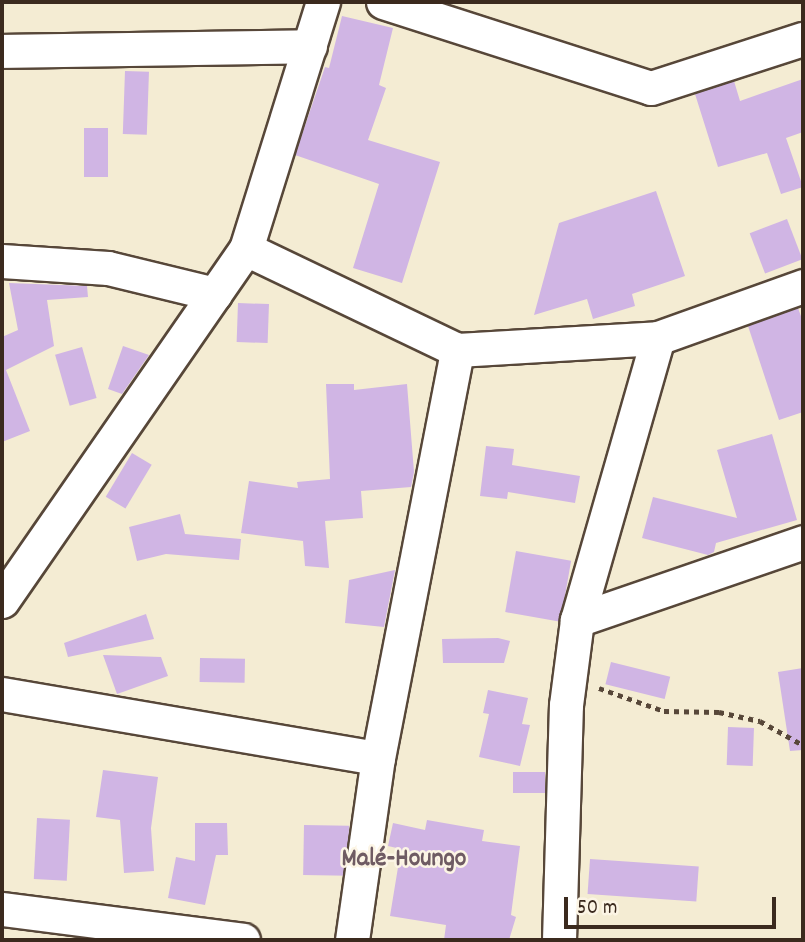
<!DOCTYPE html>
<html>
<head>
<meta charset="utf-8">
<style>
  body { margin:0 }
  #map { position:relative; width:805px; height:942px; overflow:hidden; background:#f4ecd3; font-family:Dekko,sans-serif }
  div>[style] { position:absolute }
  .building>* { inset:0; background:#d0b5e4; transform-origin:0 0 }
  .path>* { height:4.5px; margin-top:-2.25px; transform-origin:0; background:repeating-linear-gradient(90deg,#574739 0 5px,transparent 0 10px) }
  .roads { filter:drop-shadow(2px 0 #574739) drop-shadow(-2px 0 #574739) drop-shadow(0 2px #574739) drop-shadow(0 -2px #574739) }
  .minor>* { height:33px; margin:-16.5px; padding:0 16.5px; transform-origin:16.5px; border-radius:16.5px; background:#fff }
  span { translate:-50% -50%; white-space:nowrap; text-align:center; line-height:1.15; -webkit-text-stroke:5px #fcf5e5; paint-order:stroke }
  .quarter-label { font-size:26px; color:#6f5b63; font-weight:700 }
  .frame { position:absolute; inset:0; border:4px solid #3b2a1e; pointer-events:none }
  .scale { position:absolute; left:564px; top:897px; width:212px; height:32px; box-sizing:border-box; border:4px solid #3b2a1e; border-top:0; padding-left:9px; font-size:21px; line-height:24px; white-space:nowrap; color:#3b2a1e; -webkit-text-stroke:5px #fcf5e5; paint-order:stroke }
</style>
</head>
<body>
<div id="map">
  <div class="building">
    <div style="clip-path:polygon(342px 16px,393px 28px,379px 85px,386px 88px,368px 140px,440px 162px,402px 283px,353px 268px,379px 184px,295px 155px,325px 67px,329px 68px)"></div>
    <div style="left:125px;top:71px;width:24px;height:63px;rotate:2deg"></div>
    <div style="clip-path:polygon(803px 79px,803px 132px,786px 138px,803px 187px,781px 194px,767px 153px,718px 167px,695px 94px,734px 81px,740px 101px)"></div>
    <div style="left:84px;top:128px;width:24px;height:49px"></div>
    <div style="clip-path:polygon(656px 191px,685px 276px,632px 294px,635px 306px,593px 319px,587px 299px,534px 315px,559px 223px)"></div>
    <div style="left:787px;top:219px;width:43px;height:40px;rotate:69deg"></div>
    <div style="clip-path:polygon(9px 283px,87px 286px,88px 297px,47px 300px,54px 346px,6px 370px,30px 431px,2px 442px,2px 337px,18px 330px)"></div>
    <div style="left:238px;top:303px;width:31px;height:39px;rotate:2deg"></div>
    <div style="clip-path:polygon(798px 308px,803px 322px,803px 412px,779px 420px,748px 326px)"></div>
    <div style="clip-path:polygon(123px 346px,149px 355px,122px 394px,108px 389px)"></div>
    <div style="left:82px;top:347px;width:53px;height:28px;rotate:74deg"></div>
    <div style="clip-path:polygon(326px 384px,354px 384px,354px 390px,407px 384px,414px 472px,411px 487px,361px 491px,363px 518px,325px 521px,329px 568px,305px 566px,303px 541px,241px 533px,249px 481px,298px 488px,297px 482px,330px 479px)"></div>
    <div style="clip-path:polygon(772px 434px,797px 520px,716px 543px,714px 552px,708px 555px,642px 538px,653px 497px,737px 518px,717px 450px)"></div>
    <div style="clip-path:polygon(486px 446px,514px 449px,512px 465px,580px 476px,575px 503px,508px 492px,507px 499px,480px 496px)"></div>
    <div style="left:132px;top:453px;width:23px;height:51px;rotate:31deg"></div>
    <div style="clip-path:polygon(180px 514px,185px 534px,241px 539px,239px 560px,166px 554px,137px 561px,129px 527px)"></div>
    <div style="left:516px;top:551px;width:56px;height:62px;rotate:10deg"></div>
    <div style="clip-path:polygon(395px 570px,384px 627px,345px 623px,349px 580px)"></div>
    <div style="clip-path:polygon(146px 614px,154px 639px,68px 657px,64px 643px)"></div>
    <div style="clip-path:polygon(498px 638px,510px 641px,504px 663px,443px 663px,442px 639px)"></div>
    <div style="clip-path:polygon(103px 655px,161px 657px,168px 676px,117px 694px)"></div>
    <div style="left:200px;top:658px;width:45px;height:24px;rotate:1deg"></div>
    <div style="left:611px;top:662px;width:61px;height:23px;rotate:14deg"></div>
    <div style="clip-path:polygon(803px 668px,803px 750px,790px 751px,778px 672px)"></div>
    <div style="clip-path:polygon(488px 690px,528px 698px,522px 724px,530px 725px,520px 766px,479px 757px,489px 714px,483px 713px)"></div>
    <div style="left:728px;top:727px;width:26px;height:38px;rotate:2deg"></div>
    <div style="clip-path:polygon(103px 770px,158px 777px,151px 828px,154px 871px,124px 873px,120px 820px,96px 817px)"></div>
    <div style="left:513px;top:772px;width:32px;height:21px"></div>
    <div style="left:37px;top:818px;width:33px;height:61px;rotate:3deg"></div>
    <div style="clip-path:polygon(427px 820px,484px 830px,482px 841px,520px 846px,511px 915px,516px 917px,509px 940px,444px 940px,446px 925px,390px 916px,401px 849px,388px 846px,393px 823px,425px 830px)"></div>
    <div style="clip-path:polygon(195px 823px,227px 823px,228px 855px,216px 855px,205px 905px,168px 898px,176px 857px,195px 861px)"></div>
    <div style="left:304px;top:825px;width:45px;height:50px;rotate:1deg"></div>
    <div style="left:590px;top:859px;width:109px;height:35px;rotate:4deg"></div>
  </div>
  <div class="path">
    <div style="left:599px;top:688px;width:69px;rotate:19.5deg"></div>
    <div style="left:664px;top:711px;width:55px;rotate:1deg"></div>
    <div style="left:719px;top:712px;width:42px;rotate:12.4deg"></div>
    <div style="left:760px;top:721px;width:49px;rotate:29.2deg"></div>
  </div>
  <div class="roads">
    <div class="minor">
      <div style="left:383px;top:2px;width:281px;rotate:17.8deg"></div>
      <div style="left:651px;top:88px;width:160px;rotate:-17.9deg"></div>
      <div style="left:2px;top:51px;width:308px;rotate:-0.9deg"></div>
      <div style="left:246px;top:249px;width:234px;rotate:25.6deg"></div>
      <div style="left:457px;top:350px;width:201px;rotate:-3.4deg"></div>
      <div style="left:658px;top:338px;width:154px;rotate:-19.7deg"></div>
      <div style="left:2px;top:261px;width:106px;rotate:3.8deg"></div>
      <div style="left:108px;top:268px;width:110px;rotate:13.7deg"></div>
      <div style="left:2px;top:601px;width:428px;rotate:-55.3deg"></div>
      <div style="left:246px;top:249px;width:259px;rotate:-72.7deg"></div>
      <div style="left:577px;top:620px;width:239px;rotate:-19deg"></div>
      <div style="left:2px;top:694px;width:381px;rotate:9.7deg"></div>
      <div style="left:2px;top:909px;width:243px;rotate:7.3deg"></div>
      <div style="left:352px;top:940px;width:184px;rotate:-81.9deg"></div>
      <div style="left:378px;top:758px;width:416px;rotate:-79deg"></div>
      <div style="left:559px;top:940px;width:235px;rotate:-88.3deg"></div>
      <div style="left:566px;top:705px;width:86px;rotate:-82.6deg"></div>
      <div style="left:577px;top:620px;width:293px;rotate:-74deg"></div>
    </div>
  </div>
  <div class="quarter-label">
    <span style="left:404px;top:860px">Malé-Houngo</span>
  </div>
  <div class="frame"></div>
  <div class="scale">50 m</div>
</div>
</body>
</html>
